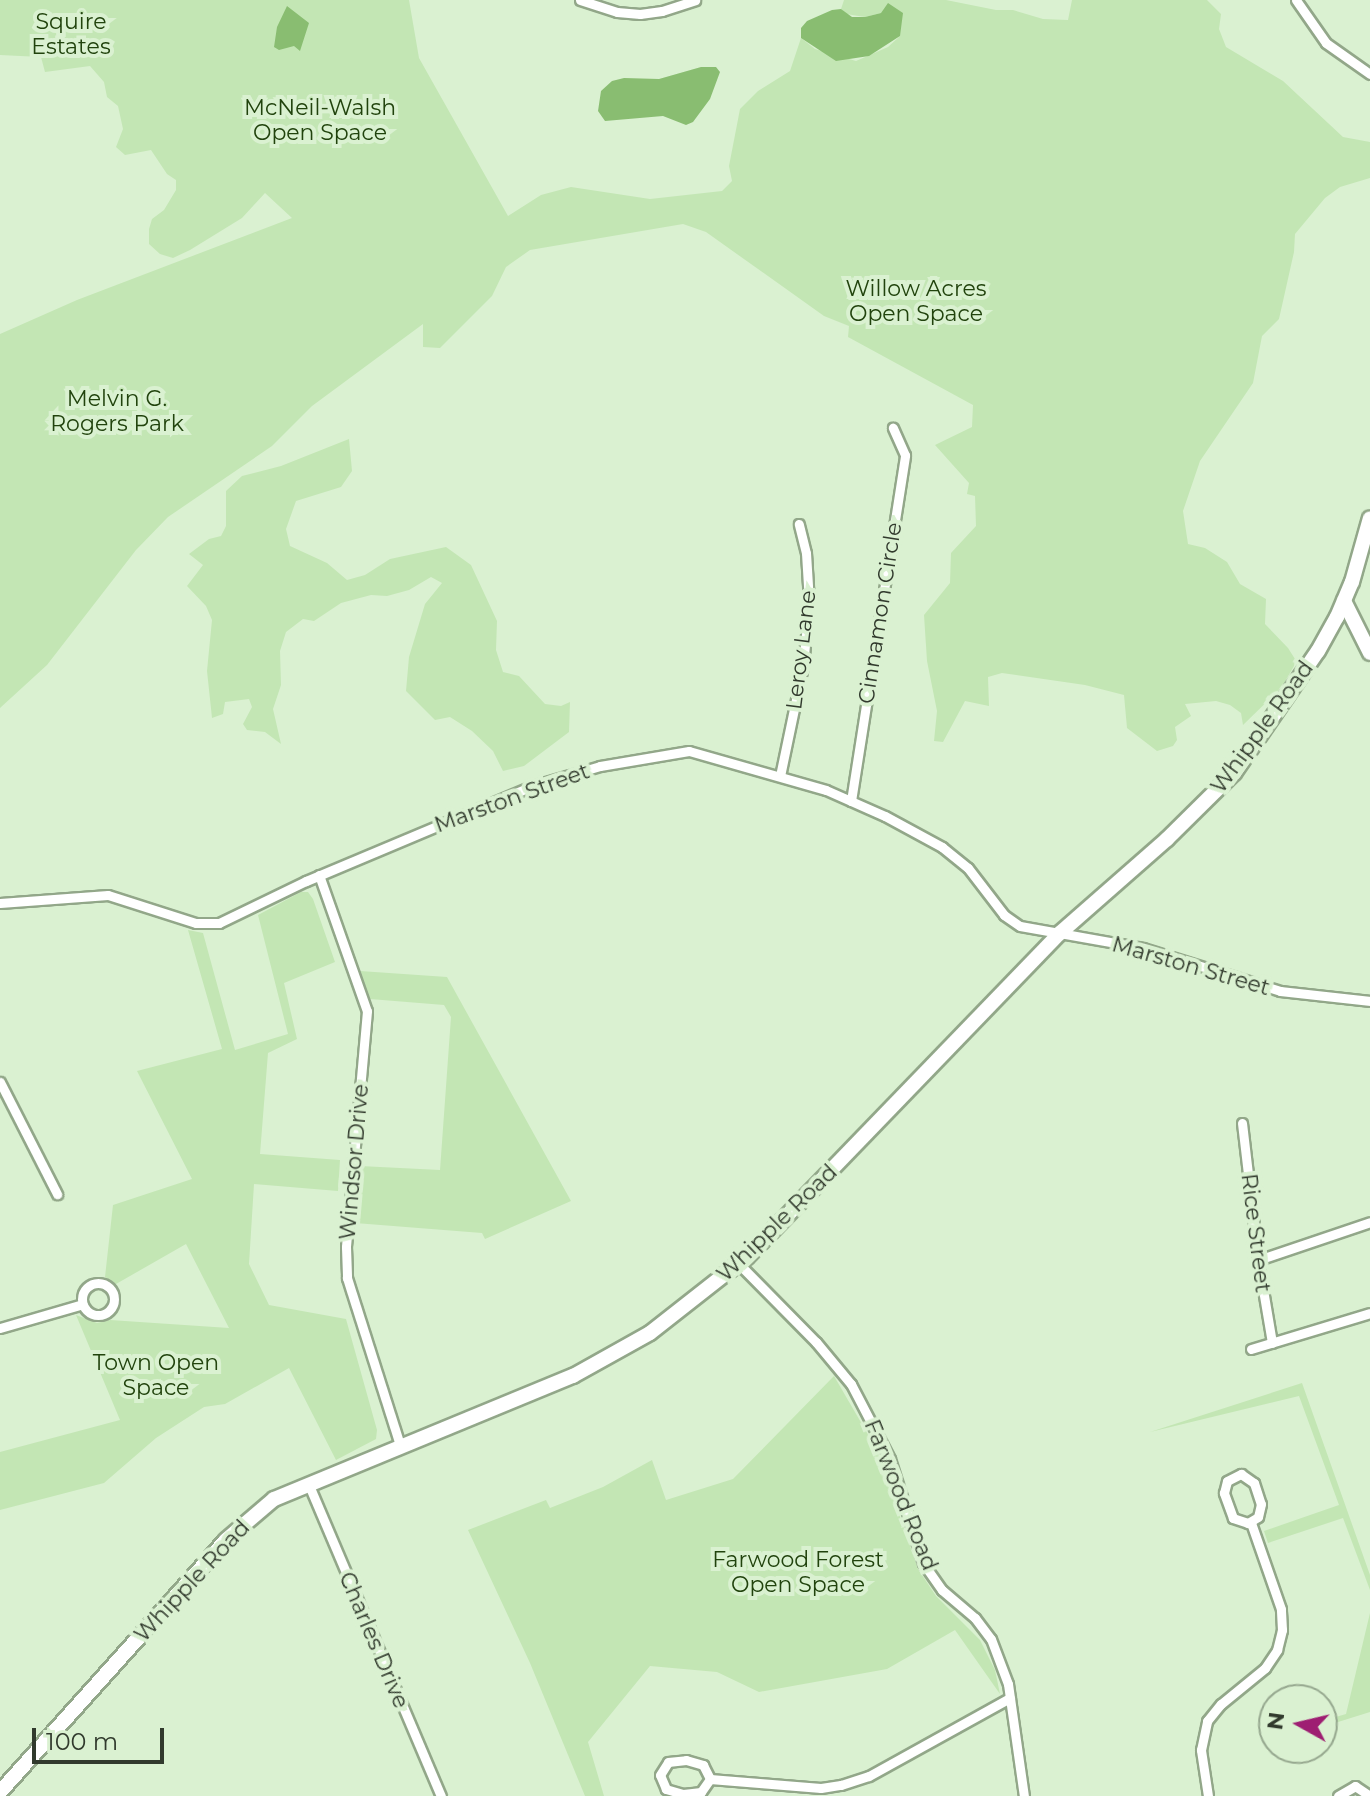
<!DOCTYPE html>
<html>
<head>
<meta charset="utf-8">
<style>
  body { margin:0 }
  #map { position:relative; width:1370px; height:1796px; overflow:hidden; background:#daf1d1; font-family:Montserrat,sans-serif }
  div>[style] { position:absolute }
  .green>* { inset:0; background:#c3e6b4 }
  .water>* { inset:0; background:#89bd71 }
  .roads { filter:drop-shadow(2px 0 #92a789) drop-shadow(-2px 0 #92a789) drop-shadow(0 2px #92a789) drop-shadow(0 -2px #92a789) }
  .street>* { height:9px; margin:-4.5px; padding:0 4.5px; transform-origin:4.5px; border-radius:4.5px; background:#fff }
  .street>.ring { margin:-4.5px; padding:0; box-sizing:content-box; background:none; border:9px solid #fff; border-radius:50% }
  .secondary>* { height:14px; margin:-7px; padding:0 7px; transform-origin:7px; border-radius:7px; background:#fff }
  span { translate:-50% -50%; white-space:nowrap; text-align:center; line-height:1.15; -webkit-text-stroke:8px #daf1d1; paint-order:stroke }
  .park-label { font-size:22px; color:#21430d }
  .street-label { font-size:22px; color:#313a2d }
  .north { position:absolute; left:1258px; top:1684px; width:80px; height:80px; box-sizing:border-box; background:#daf1d1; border:2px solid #96a88f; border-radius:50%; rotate:278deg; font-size:22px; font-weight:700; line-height:32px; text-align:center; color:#313a2d }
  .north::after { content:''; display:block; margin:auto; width:28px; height:36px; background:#9e1e72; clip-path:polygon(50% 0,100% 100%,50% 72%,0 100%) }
  .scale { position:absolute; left:32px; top:1728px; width:132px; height:36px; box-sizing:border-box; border:4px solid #313a2d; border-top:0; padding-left:10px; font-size:24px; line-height:28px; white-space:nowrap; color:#313a2d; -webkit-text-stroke:6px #daf1d1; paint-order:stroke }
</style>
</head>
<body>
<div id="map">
  <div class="green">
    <div style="clip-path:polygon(0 0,409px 0,419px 58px,508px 216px,541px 195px,571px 187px,650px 199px,722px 191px,732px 181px,729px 166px,740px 109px,758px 91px,790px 71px,801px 38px,815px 49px,856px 61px,888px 47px,900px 36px,881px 13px,865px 17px,846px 14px,841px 9px,844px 0,946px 0,996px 10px,1013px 10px,1043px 19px,1068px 20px,1072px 0,1207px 0,1221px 14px,1219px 29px,1226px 47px,1283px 81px,1343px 137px,1370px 142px,1370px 178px,1340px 187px,1325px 198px,1295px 234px,1294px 252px,1279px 319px,1262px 336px,1253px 383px,1200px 461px,1183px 511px,1188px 544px,1205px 548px,1227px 562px,1240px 584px,1266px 599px,1265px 624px,1288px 648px,1295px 659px,1294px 666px,1282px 687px,1243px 725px,1241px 713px,1230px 705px,1216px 701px,1185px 704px,1191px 716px,1175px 727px,1177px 740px,1173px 746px,1157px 751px,1127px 728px,1124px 695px,1085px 685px,1002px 673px,988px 677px,989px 706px,965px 701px,943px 742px,934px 741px,937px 711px,927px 661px,924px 615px,950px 583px,951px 553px,976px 526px,975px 496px,967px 494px,969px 483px,935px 445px,972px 427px,973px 405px,848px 337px,849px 326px,824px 316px,706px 232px,683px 224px,530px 250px,506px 267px,492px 296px,440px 348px,423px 347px,423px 324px,312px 406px,272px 446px,168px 517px,136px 550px,47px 665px,0 708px,0 334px,77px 300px,292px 218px,265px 193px,242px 218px,190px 250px,173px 258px,160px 254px,149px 244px,149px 229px,152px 219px,164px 210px,176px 190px,176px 180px,167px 174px,151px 150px,125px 155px,116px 147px,123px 129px,118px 106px,107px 97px,104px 82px,90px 66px,45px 72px,41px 57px,0 55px)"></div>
    <div style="clip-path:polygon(349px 439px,352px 471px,341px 487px,296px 501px,286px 529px,290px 546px,327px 563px,347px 580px,365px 575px,390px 559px,446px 547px,471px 565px,497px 621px,496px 650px,503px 672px,519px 676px,545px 704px,561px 706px,570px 702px,569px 732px,524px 766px,503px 771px,493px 751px,472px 731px,450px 717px,435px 720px,406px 691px,409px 657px,425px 604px,442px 583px,431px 577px,409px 590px,387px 596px,371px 595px,341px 603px,314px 621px,303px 619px,286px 632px,280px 651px,281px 685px,273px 709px,281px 744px,265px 732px,247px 730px,243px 724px,252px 707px,249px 699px,225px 702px,223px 714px,212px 718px,207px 671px,212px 620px,206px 606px,187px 586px,203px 565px,189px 554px,209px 539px,221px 536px,226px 526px,226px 491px,242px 476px,281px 466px)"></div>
    <div style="clip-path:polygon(301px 892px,308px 892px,313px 899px,335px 962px,284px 983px,297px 1039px,268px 1053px,260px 1154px,340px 1160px,338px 1191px,254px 1184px,249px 1264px,269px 1305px,346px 1319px,377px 1430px,376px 1439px,336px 1460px,289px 1368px,225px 1404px,204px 1407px,156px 1438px,104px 1483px,0 1510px,0 1452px,120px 1420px,76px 1315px,97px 1323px,110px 1320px,229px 1328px,186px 1244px,116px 1284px,105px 1277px,113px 1205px,192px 1179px,137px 1071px,222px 1049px,188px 930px,203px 933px,235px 1050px,288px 1034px,258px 915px)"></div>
    <div style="clip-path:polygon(360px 971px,447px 977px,571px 1201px,485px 1239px,482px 1233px,355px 1223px,360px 1166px,440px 1170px,451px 1017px,444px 1005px,370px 999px)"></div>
    <div style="clip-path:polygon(834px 1376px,877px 1450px,918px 1569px,936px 1596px,980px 1640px,995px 1670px,1000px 1694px,955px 1630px,887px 1669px,759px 1692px,717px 1672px,650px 1666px,588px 1742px,604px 1796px,585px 1796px,530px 1663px,468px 1530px,546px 1500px,550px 1508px,603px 1487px,652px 1460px,666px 1500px,733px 1479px)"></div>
    <div style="clip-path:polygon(1302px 1383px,1370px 1575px,1370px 1590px,1343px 1518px,1268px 1543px,1264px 1531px,1339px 1505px,1299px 1396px,1150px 1432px)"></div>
    <div style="clip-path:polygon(1370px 1613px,1370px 1712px,1322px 1727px,1322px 1721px,1346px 1714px)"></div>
  </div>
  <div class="water">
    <div style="clip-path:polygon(888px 3px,903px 13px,900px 36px,869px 56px,836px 61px,801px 38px,801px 28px,807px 21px,832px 10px,841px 9px,852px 17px,865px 17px,881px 13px)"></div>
    <div style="clip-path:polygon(287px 6px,309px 23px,300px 51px,294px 46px,279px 50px,274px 47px,277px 27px)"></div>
    <div style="clip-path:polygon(701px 67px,716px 67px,720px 72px,710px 99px,693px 122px,686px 125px,663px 116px,605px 121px,598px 111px,601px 91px,612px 81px,624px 78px,659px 79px)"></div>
  </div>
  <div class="roads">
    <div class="street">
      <div style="left:580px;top:0;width:39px;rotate:18deg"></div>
      <div style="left:617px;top:12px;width:23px;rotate:5deg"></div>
      <div style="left:640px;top:14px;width:22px;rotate:-8deg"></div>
      <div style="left:662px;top:11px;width:35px;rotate:-18deg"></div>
      <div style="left:1296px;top:0;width:52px;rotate:55.1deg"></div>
      <div style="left:1326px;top:43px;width:54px;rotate:35.2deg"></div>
      <div style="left:780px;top:776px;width:112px;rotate:-78.2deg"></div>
      <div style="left:803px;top:666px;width:64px;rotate:-84.6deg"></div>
      <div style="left:809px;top:602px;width:49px;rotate:-93.5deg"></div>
      <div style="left:806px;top:553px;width:30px;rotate:-104deg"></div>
      <div style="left:851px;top:801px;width:350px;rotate:-81.1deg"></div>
      <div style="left:905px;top:455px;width:30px;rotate:-114deg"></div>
      <div style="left:319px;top:875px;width:144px;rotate:70.6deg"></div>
      <div style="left:367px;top:1011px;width:237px;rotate:95.1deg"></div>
      <div style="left:346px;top:1247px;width:31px;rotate:88deg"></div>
      <div style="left:347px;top:1278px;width:178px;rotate:72.4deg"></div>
      <div style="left:0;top:903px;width:108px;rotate:-4.2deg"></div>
      <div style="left:108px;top:895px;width:92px;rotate:17.7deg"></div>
      <div style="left:196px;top:923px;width:23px"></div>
      <div style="left:219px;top:923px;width:97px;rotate:-25.8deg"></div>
      <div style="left:306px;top:881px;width:245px;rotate:-22.8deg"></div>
      <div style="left:532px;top:786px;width:71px;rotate:-16.4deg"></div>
      <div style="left:600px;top:766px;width:90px;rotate:-9.6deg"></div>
      <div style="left:689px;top:751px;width:142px;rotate:15.9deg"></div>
      <div style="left:826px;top:790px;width:64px;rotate:23.8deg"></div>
      <div style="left:885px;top:816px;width:65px;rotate:28.5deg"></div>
      <div style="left:942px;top:847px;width:33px;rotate:39deg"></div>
      <div style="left:968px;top:868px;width:59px;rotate:52.5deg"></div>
      <div style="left:1004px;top:915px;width:19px;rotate:35deg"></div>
      <div style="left:1020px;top:926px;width:125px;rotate:10.1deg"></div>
      <div style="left:1143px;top:948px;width:144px;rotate:17.4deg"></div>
      <div style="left:1280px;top:991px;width:91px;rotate:6.3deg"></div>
      <div style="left:0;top:1082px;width:126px;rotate:63deg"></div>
      <div style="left:1242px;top:1123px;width:138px;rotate:83.3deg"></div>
      <div style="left:1258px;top:1260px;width:84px;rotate:80.4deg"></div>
      <div style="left:1258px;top:1260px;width:118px;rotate:-18.7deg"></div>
      <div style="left:739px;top:1264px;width:110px;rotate:45.4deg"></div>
      <div style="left:816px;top:1342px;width:55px;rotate:50.2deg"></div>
      <div style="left:851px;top:1384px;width:85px;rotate:62.5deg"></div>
      <div style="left:890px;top:1459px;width:109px;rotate:72.4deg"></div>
      <div style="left:923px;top:1563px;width:33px;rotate:55deg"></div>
      <div style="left:942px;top:1590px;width:43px;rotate:40.3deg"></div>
      <div style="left:975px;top:1618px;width:26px;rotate:53deg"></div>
      <div style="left:991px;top:1639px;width:48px;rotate:69.3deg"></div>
      <div style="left:1008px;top:1684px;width:113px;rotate:81.9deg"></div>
      <div class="ring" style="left:82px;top:1283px;width:23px;height:23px"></div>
      <div style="left:0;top:1328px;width:86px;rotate:-16.1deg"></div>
      <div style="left:1251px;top:1349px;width:124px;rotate:-16.8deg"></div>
      <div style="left:1241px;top:1474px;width:16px;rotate:35deg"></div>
      <div style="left:1254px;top:1483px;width:22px;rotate:72deg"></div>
      <div style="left:1261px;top:1504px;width:13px;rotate:103deg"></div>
      <div style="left:1258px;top:1517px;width:12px;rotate:149deg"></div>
      <div style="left:1248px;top:1523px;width:16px;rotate:-162deg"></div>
      <div style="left:1233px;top:1518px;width:27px;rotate:-110deg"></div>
      <div style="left:1224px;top:1493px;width:12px;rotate:-76deg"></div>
      <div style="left:1227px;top:1481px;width:16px;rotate:-27deg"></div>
      <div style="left:308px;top:1483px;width:340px;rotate:67deg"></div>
      <div style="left:710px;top:1779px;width:16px;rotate:125deg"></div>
      <div style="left:701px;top:1792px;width:18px;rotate:174deg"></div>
      <div style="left:683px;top:1794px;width:18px;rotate:-164deg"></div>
      <div style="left:666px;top:1789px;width:15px;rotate:-113deg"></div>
      <div style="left:660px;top:1775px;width:15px;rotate:-58deg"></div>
      <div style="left:668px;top:1762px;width:18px;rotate:-6deg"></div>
      <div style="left:686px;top:1760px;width:18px;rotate:16deg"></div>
      <div style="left:703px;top:1765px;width:16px;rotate:63deg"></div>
      <div style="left:710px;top:1779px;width:111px;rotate:4.6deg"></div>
      <div style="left:821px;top:1788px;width:20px;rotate:-9deg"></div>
      <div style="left:841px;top:1785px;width:29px;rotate:-18deg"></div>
      <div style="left:869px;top:1776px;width:161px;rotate:-29deg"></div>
      <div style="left:1208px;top:1796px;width:47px;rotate:-98.7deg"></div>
      <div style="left:1201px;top:1750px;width:30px;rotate:-78deg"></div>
      <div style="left:1207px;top:1721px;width:22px;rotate:-51deg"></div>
      <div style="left:1221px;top:1704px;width:57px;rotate:-39.3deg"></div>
      <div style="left:1265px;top:1668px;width:22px;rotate:-56deg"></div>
      <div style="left:1277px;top:1650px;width:21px;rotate:-76deg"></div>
      <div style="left:1282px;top:1630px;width:21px;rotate:-93deg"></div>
      <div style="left:1281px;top:1609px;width:91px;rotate:-109.2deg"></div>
      <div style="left:1338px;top:1796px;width:20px;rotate:-30deg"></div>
      <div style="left:1355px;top:1786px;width:18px;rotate:34deg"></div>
    </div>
    <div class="secondary">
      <div style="left:1344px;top:601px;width:58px;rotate:63.4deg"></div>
      <div style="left:0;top:1792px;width:338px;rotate:-48.1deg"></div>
      <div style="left:226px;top:1540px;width:63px;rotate:-40.5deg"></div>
      <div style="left:274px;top:1499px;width:323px;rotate:-22.4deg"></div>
      <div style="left:573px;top:1376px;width:88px;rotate:-29.2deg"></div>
      <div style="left:650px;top:1333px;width:123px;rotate:-38.1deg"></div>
      <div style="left:747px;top:1257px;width:450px;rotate:-46deg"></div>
      <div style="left:1060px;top:933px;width:142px;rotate:-41.3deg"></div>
      <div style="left:1167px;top:839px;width:94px;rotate:-44.6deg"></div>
      <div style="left:1234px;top:773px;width:148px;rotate:-55.5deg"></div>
      <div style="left:1318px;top:651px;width:39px;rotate:-61deg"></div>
      <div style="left:1337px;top:617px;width:38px;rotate:-67deg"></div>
      <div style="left:1352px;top:582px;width:66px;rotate:-74.3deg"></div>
    </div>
  </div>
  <div class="park-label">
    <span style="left:71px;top:34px">Squire<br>Estates</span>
    <span style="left:320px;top:120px">McNeil-Walsh<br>Open Space</span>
    <span style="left:916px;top:301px">Willow Acres<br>Open Space</span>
    <span style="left:117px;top:411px">Melvin G.<br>Rogers Park</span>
    <span style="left:156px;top:1375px">Town Open<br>Space</span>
    <span style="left:798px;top:1572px">Farwood Forest<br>Open Space</span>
  </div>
  <div class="street-label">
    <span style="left:880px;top:613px;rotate:-81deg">Cinnamon Circle</span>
    <span style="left:801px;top:650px;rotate:-83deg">Leroy Lane</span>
    <span style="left:1262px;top:727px;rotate:-54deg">Whipple Road</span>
    <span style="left:512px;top:798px;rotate:-20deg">Marston Street</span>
    <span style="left:1191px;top:966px;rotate:16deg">Marston Street</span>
    <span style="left:354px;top:1162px;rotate:-85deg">Windsor Drive</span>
    <span style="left:777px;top:1223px;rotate:-44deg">Whipple Road</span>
    <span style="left:1256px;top:1233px;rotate:83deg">Rice Street</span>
    <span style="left:901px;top:1495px;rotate:68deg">Farwood Road</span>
    <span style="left:192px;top:1581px;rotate:-47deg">Whipple Road</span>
    <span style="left:374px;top:1640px;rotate:67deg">Charles Drive</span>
  </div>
  <div class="north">N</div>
  <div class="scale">100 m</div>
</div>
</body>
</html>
